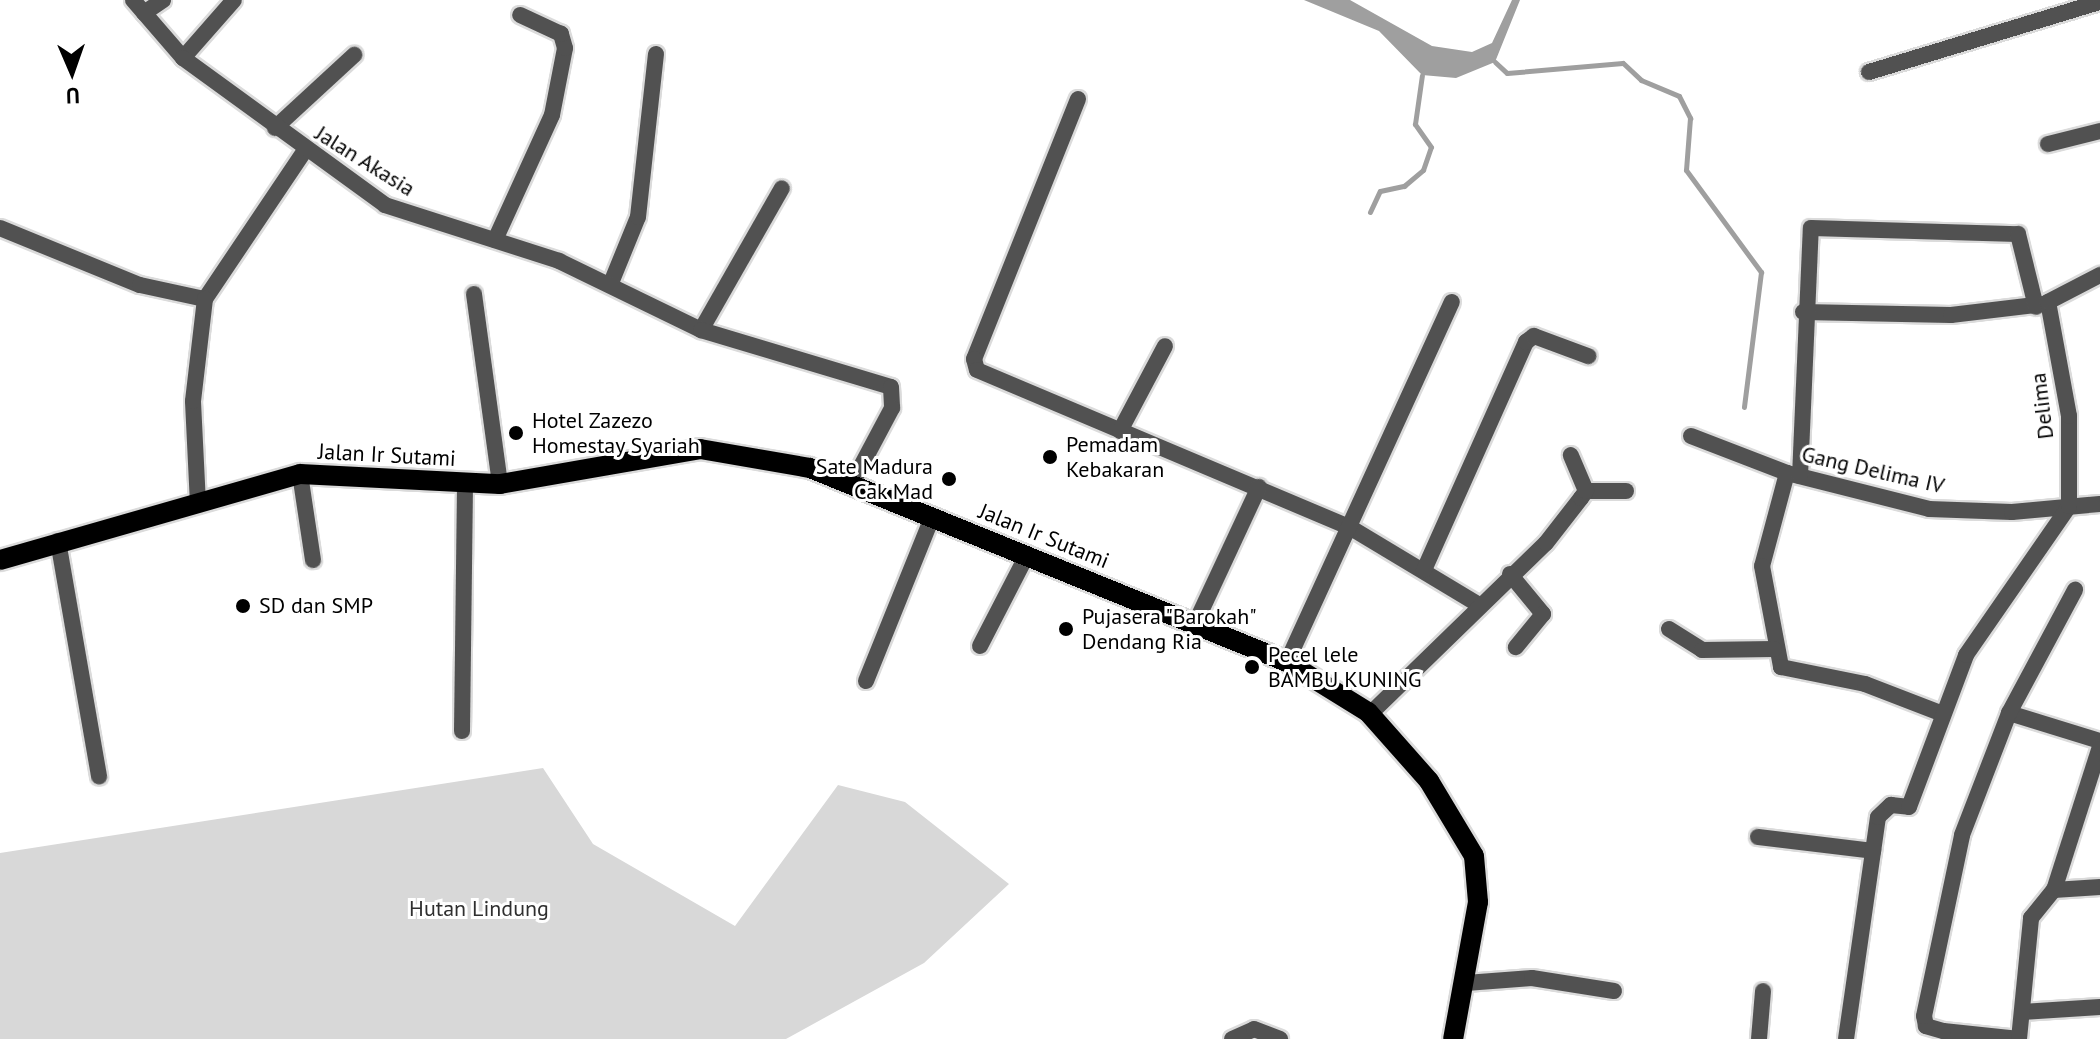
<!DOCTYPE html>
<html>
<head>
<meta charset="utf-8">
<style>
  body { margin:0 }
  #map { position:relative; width:2100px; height:1039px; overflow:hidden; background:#fff; font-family:"PT Sans",sans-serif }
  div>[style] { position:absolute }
  .green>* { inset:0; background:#d8d8d8 }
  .water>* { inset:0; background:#9f9f9f }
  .stream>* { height:5px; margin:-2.5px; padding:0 2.5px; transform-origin:2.5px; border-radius:2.5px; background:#9f9f9f }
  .roads { filter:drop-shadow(2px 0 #dbdbdb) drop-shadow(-2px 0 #dbdbdb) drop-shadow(0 2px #dbdbdb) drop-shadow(0 -2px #dbdbdb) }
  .minor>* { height:16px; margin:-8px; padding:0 8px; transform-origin:8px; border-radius:8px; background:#515151 }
  .tertiary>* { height:16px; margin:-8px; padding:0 8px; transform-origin:8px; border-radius:8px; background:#515151 }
  .primary>* { height:20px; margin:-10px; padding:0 10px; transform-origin:10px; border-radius:10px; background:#000 }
  .dots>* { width:22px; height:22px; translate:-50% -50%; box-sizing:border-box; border:4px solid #fff; border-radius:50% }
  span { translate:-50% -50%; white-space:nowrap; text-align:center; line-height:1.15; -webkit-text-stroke:6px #fff; paint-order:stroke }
  .street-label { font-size:22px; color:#000 }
  .poi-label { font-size:22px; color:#000 }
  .left { translate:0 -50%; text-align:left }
  .right { translate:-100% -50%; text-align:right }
  .park-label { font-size:22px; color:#2f2f2f }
  .north { position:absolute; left:32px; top:32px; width:80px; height:80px; -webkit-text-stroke:6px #fff; paint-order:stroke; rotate:178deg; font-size:22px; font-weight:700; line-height:32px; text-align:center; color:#000 }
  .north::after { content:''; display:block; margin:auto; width:28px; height:36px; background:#000; clip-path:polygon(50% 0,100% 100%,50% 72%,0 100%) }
</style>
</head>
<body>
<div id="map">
  <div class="green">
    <div style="clip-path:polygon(543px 768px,593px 844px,735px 926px,838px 785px,905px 802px,1009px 884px,924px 963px,786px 1039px,0 1039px,0 853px)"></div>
  </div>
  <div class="water">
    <div style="clip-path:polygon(1304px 0,1350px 0,1432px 46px,1472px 52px,1492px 43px,1512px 0,1520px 0,1495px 62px,1456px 78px,1422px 75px,1379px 31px)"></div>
  </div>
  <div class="stream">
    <div style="left:1495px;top:62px;width:16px;rotate:43deg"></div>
    <div style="left:1507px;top:73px;width:116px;rotate:-4.9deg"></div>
    <div style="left:1623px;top:63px;width:25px;rotate:43deg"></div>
    <div style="left:1641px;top:80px;width:41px;rotate:22.8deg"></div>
    <div style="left:1679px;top:96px;width:25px;rotate:63deg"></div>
    <div style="left:1690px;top:118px;width:52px;rotate:94.4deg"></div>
    <div style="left:1686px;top:170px;width:127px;rotate:53.7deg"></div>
    <div style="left:1761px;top:272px;width:136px;rotate:97.2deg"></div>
    <div style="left:1370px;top:212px;width:23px;rotate:-65deg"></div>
    <div style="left:1380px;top:191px;width:25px;rotate:-12deg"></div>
    <div style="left:1404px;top:186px;width:25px;rotate:-40deg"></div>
    <div style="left:1423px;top:170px;width:24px;rotate:-71deg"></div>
    <div style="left:1431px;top:147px;width:28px;rotate:-125deg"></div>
    <div style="left:1415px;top:124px;width:49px;rotate:-81.9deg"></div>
  </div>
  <div class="roads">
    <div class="minor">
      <div style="left:144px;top:13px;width:23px;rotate:-34deg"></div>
      <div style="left:183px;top:58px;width:77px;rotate:-48.7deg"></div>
      <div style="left:1869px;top:72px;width:241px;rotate:-16.9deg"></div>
      <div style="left:1078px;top:99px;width:280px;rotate:111.8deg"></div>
      <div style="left:974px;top:359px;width:11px;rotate:75deg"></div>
      <div style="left:977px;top:370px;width:406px;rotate:22.9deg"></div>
      <div style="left:1351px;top:528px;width:149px;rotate:31deg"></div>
      <div style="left:275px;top:128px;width:108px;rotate:-42.7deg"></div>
      <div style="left:2048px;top:144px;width:54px;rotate:-14deg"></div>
      <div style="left:0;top:228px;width:151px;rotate:22.2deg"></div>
      <div style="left:140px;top:285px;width:66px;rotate:12.2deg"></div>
      <div style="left:205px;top:299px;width:179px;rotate:-56.1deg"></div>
      <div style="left:495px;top:240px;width:137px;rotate:-65.5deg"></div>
      <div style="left:552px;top:115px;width:68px;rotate:-79deg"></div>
      <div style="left:565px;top:48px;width:15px;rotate:-106deg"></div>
      <div style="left:561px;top:34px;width:45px;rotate:-155.1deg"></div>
      <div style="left:611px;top:283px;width:71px;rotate:-67.8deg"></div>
      <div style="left:638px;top:217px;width:164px;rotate:-83.7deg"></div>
      <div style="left:474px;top:294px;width:192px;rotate:82.2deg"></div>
      <div style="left:1803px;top:312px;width:148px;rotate:1.2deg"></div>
      <div style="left:1951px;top:315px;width:93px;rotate:-6.8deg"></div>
      <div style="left:701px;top:330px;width:163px;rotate:-60.3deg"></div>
      <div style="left:1120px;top:431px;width:96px;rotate:-62.1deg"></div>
      <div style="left:1691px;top:436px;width:103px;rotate:21.1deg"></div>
      <div style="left:1787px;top:473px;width:146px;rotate:14.2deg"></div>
      <div style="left:1929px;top:509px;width:83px;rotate:2.1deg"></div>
      <div style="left:2012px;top:512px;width:88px;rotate:-5.2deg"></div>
      <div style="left:1787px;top:473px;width:96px;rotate:105deg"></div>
      <div style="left:1762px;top:566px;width:103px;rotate:79.3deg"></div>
      <div style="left:1781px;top:667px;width:86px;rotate:11.4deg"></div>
      <div style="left:1865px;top:684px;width:80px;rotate:21.1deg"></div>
      <div style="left:300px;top:474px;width:87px;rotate:81.4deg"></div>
      <div style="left:1800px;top:476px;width:248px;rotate:-87.5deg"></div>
      <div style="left:1811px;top:228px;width:207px;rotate:1.7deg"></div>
      <div style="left:2018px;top:234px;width:75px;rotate:76.1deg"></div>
      <div style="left:1586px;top:491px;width:40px"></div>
      <div style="left:198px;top:504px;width:103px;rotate:-92.8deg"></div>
      <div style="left:193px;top:401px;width:103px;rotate:-83.3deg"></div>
      <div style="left:58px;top:541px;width:239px;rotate:80.1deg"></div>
      <div style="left:1424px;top:570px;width:250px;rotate:-65.9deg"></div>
      <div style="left:1526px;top:342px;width:10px;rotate:-37deg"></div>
      <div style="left:1534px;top:336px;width:58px;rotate:20.3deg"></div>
      <div style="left:1510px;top:574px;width:52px;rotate:50.5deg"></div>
      <div style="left:1543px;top:614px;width:43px;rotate:129.3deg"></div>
      <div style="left:1196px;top:622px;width:149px;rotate:-65deg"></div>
      <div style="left:1669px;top:629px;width:39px;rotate:32deg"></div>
      <div style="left:1702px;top:650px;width:72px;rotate:-0.8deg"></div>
      <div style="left:980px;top:646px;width:102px;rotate:-62.7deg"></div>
      <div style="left:1287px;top:662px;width:396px;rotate:-65.4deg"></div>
      <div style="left:866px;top:681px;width:176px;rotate:-68deg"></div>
      <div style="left:2009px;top:713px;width:95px;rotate:17.1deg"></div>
      <div style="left:1370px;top:714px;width:245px;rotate:-44.2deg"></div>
      <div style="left:1546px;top:543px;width:57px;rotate:-52.1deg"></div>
      <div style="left:1581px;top:498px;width:9px;rotate:-54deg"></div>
      <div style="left:1586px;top:491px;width:39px;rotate:-113deg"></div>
      <div style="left:462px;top:731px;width:248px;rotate:-89.3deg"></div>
      <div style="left:1758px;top:837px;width:116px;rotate:6.9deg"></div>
      <div style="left:2054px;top:890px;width:46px;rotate:-3.7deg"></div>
      <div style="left:1466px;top:983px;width:66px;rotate:-4.3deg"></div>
      <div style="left:1532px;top:978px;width:83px;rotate:9deg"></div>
      <div style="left:2022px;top:1012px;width:78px;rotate:-3.7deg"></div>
      <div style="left:1232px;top:1039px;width:24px;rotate:-24deg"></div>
      <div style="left:1254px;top:1029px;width:28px;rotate:21deg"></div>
      <div style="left:1759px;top:1039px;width:48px;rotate:-85.2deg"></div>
      <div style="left:2019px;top:1039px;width:76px;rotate:-174deg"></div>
      <div style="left:1943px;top:1031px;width:18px;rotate:-164deg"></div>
      <div style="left:1926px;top:1026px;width:10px;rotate:-101deg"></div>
      <div style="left:1924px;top:1016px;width:185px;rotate:-78.1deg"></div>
      <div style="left:1962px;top:835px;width:131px;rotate:-68.9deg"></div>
      <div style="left:2009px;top:713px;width:140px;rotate:-61.8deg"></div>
      <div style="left:2019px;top:1039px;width:122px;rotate:-84.3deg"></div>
      <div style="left:2031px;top:918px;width:36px;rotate:-51deg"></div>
      <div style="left:2054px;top:890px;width:150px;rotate:-72.2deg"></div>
    </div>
    <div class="tertiary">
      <div style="left:133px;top:0;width:77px;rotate:49.2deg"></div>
      <div style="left:183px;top:58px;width:250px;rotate:36deg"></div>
      <div style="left:385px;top:205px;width:183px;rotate:17.8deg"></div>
      <div style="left:559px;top:261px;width:158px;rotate:25.9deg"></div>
      <div style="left:701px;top:330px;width:198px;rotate:16.7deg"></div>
      <div style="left:891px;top:387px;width:21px;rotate:87deg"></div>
      <div style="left:892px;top:408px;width:87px;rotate:118deg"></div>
      <div style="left:1846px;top:1039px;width:224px;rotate:-81.8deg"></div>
      <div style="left:1878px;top:817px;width:18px;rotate:-43deg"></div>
      <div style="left:1891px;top:805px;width:18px;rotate:6deg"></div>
      <div style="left:1909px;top:807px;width:162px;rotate:-69.4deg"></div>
      <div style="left:1966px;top:655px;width:181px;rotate:-55.3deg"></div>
      <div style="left:2069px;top:506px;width:90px;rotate:-90deg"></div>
      <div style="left:2069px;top:416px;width:116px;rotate:-100.4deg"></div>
      <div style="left:2048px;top:302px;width:59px;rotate:-27.4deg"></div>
    </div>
    <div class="primary">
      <div style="left:0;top:560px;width:312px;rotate:-16deg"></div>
      <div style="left:300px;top:474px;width:200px;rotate:2.9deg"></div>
      <div style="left:500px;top:484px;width:203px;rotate:-9.9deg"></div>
      <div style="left:700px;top:449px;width:112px;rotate:9.8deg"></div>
      <div style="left:810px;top:468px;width:515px;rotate:22.13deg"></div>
      <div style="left:1287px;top:662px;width:95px;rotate:31.7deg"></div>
      <div style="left:1368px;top:712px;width:92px;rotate:48.5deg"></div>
      <div style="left:1429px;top:781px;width:87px;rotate:59deg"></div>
      <div style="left:1474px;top:856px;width:46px;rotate:85deg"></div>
      <div style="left:1478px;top:902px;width:139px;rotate:100.3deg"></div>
    </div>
  </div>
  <div class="dots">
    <div style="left:516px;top:433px;background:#000"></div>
    <div style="left:1050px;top:457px;background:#000"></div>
    <div style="left:949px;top:479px;background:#000"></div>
    <div style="left:243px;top:606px;background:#000"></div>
    <div style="left:1066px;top:629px;background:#000"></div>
    <div style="left:1252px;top:667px;background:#000"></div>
  </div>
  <div class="street-label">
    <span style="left:365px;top:161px;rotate:32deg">Jalan Akasia</span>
    <span style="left:2042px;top:406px;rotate:-97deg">Delima</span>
    <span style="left:387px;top:455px;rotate:3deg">Jalan Ir Sutami</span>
    <span style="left:1873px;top:470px;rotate:13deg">Gang Delima IV</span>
    <span style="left:1044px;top:536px;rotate:22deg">Jalan Ir Sutami</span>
  </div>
  <div class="poi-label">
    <span class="left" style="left:532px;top:433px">Hotel Zazezo<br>Homestay Syariah</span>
    <span class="left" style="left:1066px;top:457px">Pemadam<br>Kebakaran</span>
    <span class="right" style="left:933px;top:479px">Sate Madura<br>Cak Mad</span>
    <span class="left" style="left:259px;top:606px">SD dan SMP</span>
    <span class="left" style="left:1082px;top:629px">Pujasera "Barokah"<br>Dendang Ria</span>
    <span class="left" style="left:1268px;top:667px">Pecel lele<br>BAMBU KUNING</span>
  </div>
  <div class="park-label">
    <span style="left:479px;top:909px">Hutan Lindung</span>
  </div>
  <div class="north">U</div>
</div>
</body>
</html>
